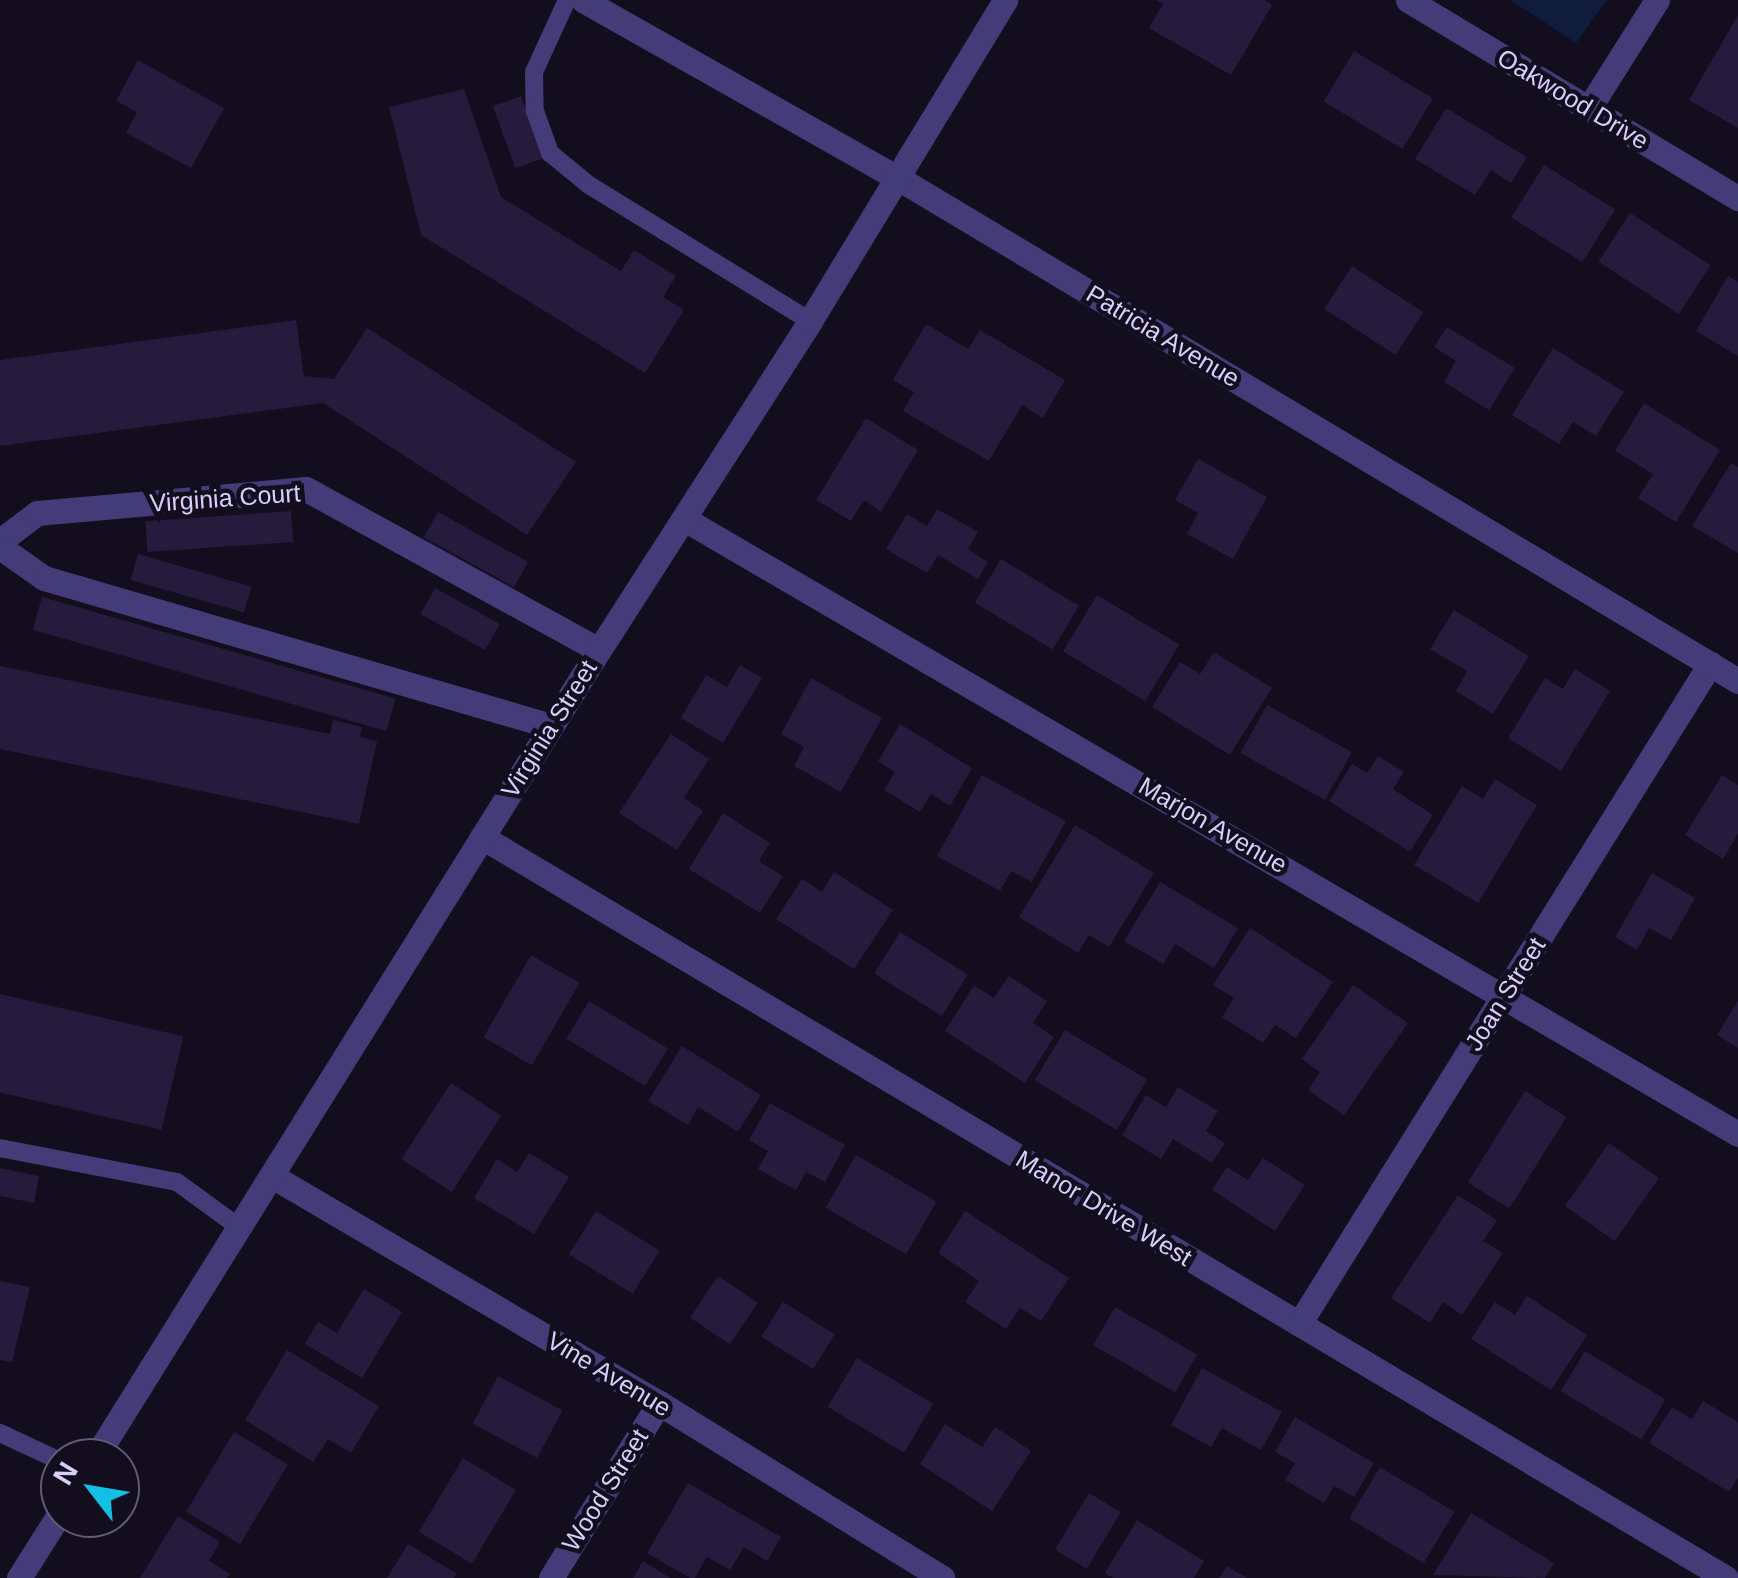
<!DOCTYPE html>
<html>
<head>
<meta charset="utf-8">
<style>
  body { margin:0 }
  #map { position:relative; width:1738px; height:1578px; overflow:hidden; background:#120e1e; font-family:Arial,sans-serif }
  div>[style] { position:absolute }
  .water>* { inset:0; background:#0f1c3c }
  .building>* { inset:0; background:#241b3d; transform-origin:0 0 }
  .service>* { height:18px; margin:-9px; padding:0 9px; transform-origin:9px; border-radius:9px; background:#433c79 }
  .minor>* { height:25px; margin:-12.5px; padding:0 12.5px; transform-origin:12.5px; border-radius:12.5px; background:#433c79 }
  .tertiary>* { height:25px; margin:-12.5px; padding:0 12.5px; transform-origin:12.5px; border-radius:12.5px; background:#433c79 }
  span { translate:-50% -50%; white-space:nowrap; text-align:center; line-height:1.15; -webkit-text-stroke:9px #120e1e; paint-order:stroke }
  .street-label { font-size:25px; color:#d7cefb }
  .north { position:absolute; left:40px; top:1438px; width:100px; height:100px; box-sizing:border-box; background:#120e1e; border:2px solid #615b76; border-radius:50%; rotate:301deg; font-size:28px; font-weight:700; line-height:40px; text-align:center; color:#d7cefb }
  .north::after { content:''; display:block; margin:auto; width:35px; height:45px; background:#13c0e3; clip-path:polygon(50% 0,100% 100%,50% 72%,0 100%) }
</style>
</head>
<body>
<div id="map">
  <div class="water">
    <div style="clip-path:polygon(1510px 0,1607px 0,1576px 43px)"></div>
  </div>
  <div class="building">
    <div style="clip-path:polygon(1156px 0,1265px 0,1272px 5px,1231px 75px,1149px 28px,1163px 4px)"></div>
    <div style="clip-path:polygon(1738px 15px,1738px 128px,1689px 100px)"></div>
    <div style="left:1354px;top:51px;width:92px;height:59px;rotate:31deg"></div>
    <div style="clip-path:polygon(138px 60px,224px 108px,191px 168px,126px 133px,137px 112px,116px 101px)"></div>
    <div style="clip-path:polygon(464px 89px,501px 197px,621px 271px,634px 250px,676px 276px,663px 297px,684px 310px,645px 373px,421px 235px,389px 107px)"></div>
    <div style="left:521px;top:96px;width:66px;height:30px;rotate:70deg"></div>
    <div style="clip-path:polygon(1446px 108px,1527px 157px,1511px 183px,1491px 170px,1475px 195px,1415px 159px)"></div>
    <div style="left:1544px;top:165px;width:84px;height:62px;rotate:32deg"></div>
    <div style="left:1630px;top:213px;width:96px;height:58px;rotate:33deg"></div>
    <div style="left:1352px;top:266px;width:85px;height:51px;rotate:33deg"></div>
    <div style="clip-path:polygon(1728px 276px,1738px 282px,1738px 356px,1696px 331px)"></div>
    <div style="clip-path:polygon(296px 320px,304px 376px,334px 379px,367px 328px,576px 462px,527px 535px,323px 403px,0 446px,0 360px)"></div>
    <div style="clip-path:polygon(926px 324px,968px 349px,980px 330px,1065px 380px,1043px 418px,1022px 405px,989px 461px,903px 411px,914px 392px,893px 380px)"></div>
    <div style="clip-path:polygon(1447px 327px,1515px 368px,1489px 410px,1444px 382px,1456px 361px,1434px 347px)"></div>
    <div style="clip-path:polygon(1553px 348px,1624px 392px,1596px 436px,1573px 422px,1559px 444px,1512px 415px)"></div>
    <div style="clip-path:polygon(1644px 403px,1720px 450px,1676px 522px,1638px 498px,1653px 474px,1615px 451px)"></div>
    <div style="clip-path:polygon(866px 418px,918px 450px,881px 512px,864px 500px,851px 521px,816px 500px)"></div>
    <div style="clip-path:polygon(1198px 459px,1267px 497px,1233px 559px,1187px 534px,1198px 513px,1175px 500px)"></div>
    <div style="clip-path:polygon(1731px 463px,1738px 467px,1738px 553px,1692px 526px)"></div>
    <div style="clip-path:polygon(937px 509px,978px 532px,968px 549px,988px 562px,978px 579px,938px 555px,927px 573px,886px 549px,907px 514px,927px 526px)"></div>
    <div style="left:291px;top:511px;width:31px;height:146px;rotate:86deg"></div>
    <div style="left:438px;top:512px;width:103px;height:29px;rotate:29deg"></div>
    <div style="left:138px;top:554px;width:118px;height:27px;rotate:16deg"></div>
    <div style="left:1001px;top:559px;width:91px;height:51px;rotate:31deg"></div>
    <div style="left:435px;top:588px;width:74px;height:30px;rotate:29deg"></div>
    <div style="left:1097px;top:595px;width:96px;height:66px;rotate:31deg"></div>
    <div style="left:42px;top:597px;width:368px;height:34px;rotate:16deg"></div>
    <div style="clip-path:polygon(1454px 610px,1529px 656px,1493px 714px,1456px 691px,1467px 671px,1430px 649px)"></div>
    <div style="clip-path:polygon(1214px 652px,1272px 688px,1230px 755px,1152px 707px,1180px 662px,1200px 674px)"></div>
    <div style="clip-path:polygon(740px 665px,762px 678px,723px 743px,681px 718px,706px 675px,727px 687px)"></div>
    <div style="clip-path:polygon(0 666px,330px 734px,333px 720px,362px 727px,360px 737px,377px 741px,359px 824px,0 749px)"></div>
    <div style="clip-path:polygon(1575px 669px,1610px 691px,1561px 771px,1508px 738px,1545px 678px,1563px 689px)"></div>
    <div style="clip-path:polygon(811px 678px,882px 718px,841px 792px,794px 766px,804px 747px,781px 734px)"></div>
    <div style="left:1267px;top:705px;width:97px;height:55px;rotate:29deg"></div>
    <div style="clip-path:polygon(900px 724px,972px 768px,950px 806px,931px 794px,920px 812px,884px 790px,895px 772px,878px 761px)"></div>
    <div style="clip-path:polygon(671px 734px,709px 759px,684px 798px,703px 811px,677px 850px,619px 813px)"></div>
    <div style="clip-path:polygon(1378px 756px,1404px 772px,1393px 789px,1433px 815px,1410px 852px,1329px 801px,1352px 764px,1367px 773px)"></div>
    <div style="clip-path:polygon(982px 775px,1066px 821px,1032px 882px,1011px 871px,1000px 891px,937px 856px)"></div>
    <div style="clip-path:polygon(1722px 775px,1738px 785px,1738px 834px,1723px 859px,1685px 835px)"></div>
    <div style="clip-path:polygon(1495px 779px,1537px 805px,1478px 903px,1414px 865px,1462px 786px,1483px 799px)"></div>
    <div style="clip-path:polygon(723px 813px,770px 843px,759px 861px,783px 876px,760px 913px,689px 869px)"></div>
    <div style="clip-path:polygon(1075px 825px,1154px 873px,1109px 947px,1089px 935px,1078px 953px,1019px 917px)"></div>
    <div style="clip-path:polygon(834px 872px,893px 910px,854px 969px,776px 919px,802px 879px,822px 892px)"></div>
    <div style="clip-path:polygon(1652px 873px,1695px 898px,1671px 940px,1649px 928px,1637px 950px,1615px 937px)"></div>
    <div style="clip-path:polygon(1160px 882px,1238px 928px,1214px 968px,1175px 944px,1163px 964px,1124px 941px)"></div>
    <div style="clip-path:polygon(1250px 928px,1333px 982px,1296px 1038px,1275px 1025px,1263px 1043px,1222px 1017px,1234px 998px,1213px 985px)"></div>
    <div style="left:900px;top:932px;width:80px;height:49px;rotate:32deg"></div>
    <div style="left:531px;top:955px;width:56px;height:95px;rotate:30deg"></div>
    <div style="clip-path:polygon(1009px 976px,1047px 1001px,1033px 1023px,1054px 1037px,1025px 1083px,945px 1031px,974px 985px,994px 998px)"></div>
    <div style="clip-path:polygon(1353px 985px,1408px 1023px,1344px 1115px,1308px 1090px,1320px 1072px,1302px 1059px)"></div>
    <div style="left:0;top:994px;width:188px;height:96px;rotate:13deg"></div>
    <div style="left:589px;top:1001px;width:92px;height:44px;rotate:31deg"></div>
    <div style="clip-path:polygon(1738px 1001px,1738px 1048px,1717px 1035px)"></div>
    <div style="left:1065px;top:1030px;width:96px;height:59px;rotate:31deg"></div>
    <div style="clip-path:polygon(682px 1046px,761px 1095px,738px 1132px,698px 1107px,688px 1125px,648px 1101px)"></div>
    <div style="left:451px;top:1083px;width:60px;height:91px;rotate:33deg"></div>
    <div style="clip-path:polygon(1178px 1087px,1218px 1111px,1206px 1131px,1225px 1143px,1212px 1163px,1173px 1139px,1161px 1159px,1122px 1135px,1146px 1095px,1166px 1107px)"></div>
    <div style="left:1525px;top:1091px;width:49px;height:108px;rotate:32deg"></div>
    <div style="clip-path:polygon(770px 1103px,845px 1145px,825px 1182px,806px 1172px,796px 1190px,758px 1169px,768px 1151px,749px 1140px)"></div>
    <div style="left:1609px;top:1143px;width:61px;height:77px;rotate:35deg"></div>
    <div style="clip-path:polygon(529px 1153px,569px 1177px,534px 1234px,474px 1198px,497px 1159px,517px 1172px)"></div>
    <div style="left:856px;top:1155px;width:93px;height:61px;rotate:30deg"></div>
    <div style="clip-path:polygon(1263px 1158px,1305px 1185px,1275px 1231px,1212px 1190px,1227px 1167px,1248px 1180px)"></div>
    <div style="clip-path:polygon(0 1168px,39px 1176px,34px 1203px,0 1196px)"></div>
    <div style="clip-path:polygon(1458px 1195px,1497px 1220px,1483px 1241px,1503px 1253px,1462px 1315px,1443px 1302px,1430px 1323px,1391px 1298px)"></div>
    <div style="left:596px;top:1211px;width:75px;height:51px;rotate:32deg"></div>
    <div style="clip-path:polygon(965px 1211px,1069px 1278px,1041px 1321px,1020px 1308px,1006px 1329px,965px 1302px,979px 1281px,938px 1253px)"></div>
    <div style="left:718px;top:1276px;width:48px;height:50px;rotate:34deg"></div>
    <div style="clip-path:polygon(0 1281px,30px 1287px,12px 1362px,0 1360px)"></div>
    <div style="clip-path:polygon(364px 1289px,402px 1312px,362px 1378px,305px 1344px,318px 1322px,337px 1333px)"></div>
    <div style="clip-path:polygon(1527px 1296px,1587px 1335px,1551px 1390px,1471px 1339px,1495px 1302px,1515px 1315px)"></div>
    <div style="left:783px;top:1302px;width:61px;height:41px;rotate:32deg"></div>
    <div style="left:1115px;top:1307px;width:95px;height:44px;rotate:30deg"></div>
    <div style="clip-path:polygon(287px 1350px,379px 1406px,351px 1453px,328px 1439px,313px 1462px,245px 1420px)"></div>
    <div style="left:1585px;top:1351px;width:94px;height:47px;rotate:31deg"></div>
    <div style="left:857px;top:1358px;width:89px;height:57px;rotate:31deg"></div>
    <div style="clip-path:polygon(1202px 1368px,1282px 1412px,1261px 1450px,1222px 1428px,1211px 1447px,1171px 1425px)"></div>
    <div style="left:498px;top:1376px;width:73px;height:54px;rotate:28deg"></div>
    <div style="clip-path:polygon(1703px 1401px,1738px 1422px,1738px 1478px,1729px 1492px,1649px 1443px,1672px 1407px,1692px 1419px)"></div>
    <div style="clip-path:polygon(1295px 1417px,1374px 1463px,1354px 1497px,1334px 1486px,1324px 1503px,1285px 1480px,1295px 1463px,1275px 1452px)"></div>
    <div style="clip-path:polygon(945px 1424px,982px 1447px,995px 1427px,1031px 1451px,992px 1511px,920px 1464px)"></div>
    <div style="left:234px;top:1432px;width:63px;height:93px;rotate:31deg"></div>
    <div style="left:463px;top:1458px;width:62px;height:86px;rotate:31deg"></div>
    <div style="left:1380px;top:1467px;width:87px;height:60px;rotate:31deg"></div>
    <div style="clip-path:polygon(688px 1483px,781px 1537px,767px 1561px,744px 1547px,730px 1570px,707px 1557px,695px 1578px,690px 1578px,647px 1553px)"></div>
    <div style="left:1089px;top:1493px;width:37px;height:66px;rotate:31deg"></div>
    <div style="clip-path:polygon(1471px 1513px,1554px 1563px,1545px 1578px,1433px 1575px)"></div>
    <div style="clip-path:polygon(178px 1516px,220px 1542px,209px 1561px,230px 1574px,227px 1578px,140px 1578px)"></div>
    <div style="clip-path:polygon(1137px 1520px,1204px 1561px,1194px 1578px,1113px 1578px,1105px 1573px)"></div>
    <div style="clip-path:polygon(408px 1544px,457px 1574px,454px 1578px,387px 1578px)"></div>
    <div style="clip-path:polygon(643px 1561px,670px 1578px,633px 1578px)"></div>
    <div style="clip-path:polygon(1227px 1566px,1247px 1578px,1219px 1578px)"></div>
  </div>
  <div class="service">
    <div style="left:567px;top:0;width:79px;rotate:114.6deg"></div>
    <div style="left:534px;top:72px;width:39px;rotate:89deg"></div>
    <div style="left:535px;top:111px;width:45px;rotate:70.3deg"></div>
    <div style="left:550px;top:153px;width:50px;rotate:39.4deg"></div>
    <div style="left:589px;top:185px;width:259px;rotate:31.6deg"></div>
    <div style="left:0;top:1148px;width:180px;rotate:10.9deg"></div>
    <div style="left:177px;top:1182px;width:78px;rotate:36.1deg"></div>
    <div style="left:0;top:1433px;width:66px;rotate:25deg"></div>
  </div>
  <div class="minor">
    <div style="left:1408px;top:0;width:385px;rotate:31deg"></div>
    <div style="left:1589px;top:108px;width:128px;rotate:-57.8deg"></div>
    <div style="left:686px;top:520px;width:1218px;rotate:30.27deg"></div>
    <div style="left:0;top:541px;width:46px;rotate:-37.1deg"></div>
    <div style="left:37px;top:513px;width:270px;rotate:-5.1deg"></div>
    <div style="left:306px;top:489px;width:334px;rotate:28.8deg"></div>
    <div style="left:0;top:547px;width:54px;rotate:35.2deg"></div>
    <div style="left:44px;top:578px;width:528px;rotate:16.27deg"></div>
    <div style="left:482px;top:837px;width:1448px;rotate:30.78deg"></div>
    <div style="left:272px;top:1176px;width:449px;rotate:30.4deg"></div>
    <div style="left:659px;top:1403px;width:333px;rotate:31.7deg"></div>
    <div style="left:1299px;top:1324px;width:778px;rotate:-58.09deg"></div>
    <div style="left:551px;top:1578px;width:206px;rotate:-58.3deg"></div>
  </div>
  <div class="tertiary">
    <div style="left:583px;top:0;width:362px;rotate:29.5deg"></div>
    <div style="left:898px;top:178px;width:979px;rotate:30.91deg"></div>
    <div style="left:95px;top:1458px;width:952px;rotate:-58.05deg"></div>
    <div style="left:599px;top:650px;width:391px;rotate:-57.3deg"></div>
    <div style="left:810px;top:321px;width:376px;rotate:-58.7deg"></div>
    <div style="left:19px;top:1578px;width:77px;rotate:-57.8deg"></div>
  </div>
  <div class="street-label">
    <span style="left:1573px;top:99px;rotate:31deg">Oakwood Drive</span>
    <span style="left:1163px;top:336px;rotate:31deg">Patricia Avenue</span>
    <span style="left:225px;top:498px;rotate:-4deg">Virginia Court</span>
    <span style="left:549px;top:729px;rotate:-58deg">Virginia Street</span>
    <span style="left:1213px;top:825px;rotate:30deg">Marjon Avenue</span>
    <span style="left:1505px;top:994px;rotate:-58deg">Joan Street</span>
    <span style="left:1104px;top:1208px;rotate:31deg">Manor Drive West</span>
    <span style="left:609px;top:1374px;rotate:31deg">Vine Avenue</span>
    <span style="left:605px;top:1490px;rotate:-58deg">Wood Street</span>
  </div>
  <div class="north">N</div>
</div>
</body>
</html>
